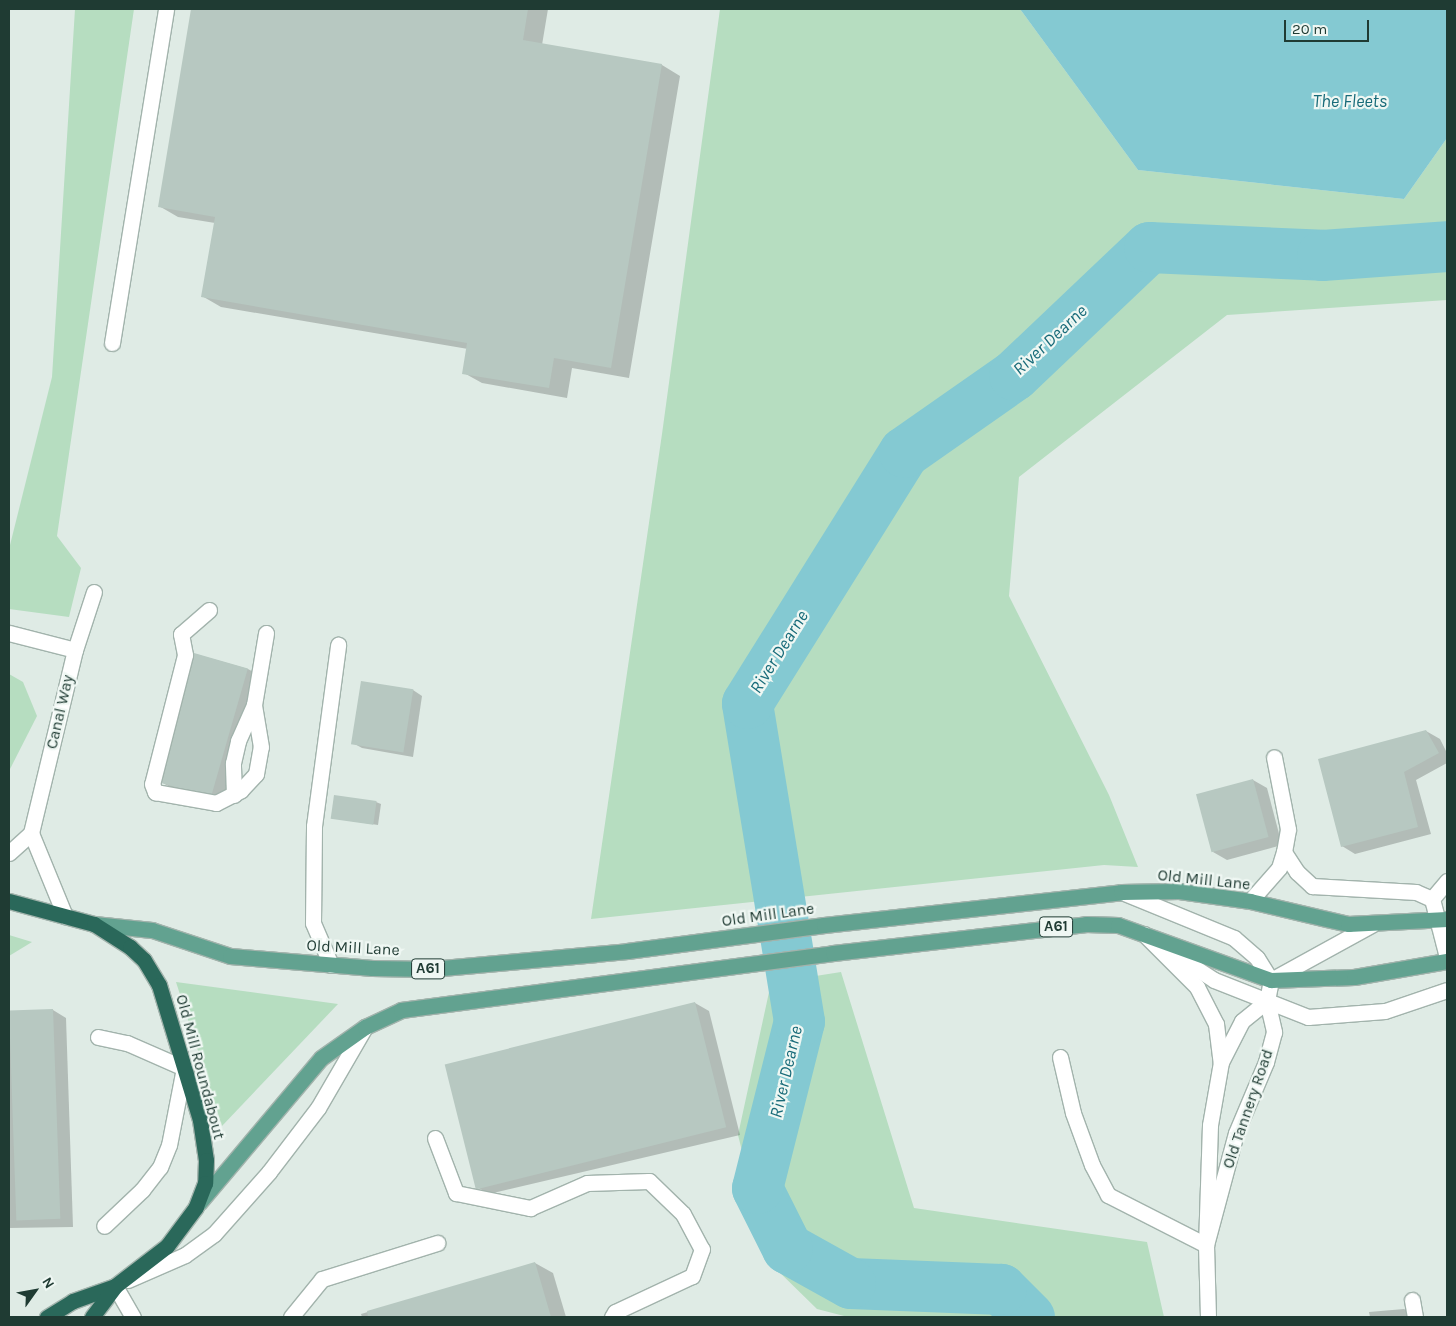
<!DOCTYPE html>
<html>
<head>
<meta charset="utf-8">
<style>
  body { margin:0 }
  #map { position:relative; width:1456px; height:1326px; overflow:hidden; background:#dfebe5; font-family:Karla,sans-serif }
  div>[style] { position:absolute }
  .green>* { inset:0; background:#b6ddc0 }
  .water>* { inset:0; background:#84c9d2 }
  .shadow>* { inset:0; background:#0003 }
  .river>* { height:51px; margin:-25.5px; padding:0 25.5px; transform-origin:25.5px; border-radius:25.5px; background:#84c9d2 }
  .building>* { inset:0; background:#b7c8c1; transform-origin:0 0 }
  .roads { filter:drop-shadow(1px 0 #a2b3ac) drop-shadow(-1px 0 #a2b3ac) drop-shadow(0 1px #a2b3ac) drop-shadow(0 -1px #a2b3ac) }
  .lane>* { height:15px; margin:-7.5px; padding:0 7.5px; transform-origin:7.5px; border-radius:7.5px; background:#fff }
  .street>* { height:15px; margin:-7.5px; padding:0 7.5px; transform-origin:7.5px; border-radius:7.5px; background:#fff }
  .secondary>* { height:15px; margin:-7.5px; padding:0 7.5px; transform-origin:7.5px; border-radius:7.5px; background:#fff }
  .primary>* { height:15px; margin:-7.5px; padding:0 7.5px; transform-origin:7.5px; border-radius:7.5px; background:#62a290 }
  .highway>* { height:15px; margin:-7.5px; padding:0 7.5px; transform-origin:7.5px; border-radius:7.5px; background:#2a685a }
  span { translate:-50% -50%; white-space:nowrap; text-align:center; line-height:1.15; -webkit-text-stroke:4.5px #eff7f3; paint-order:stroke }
  .shield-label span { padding:1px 4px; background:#eff7f3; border:1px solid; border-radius:4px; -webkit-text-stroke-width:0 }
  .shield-label { font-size:15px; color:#1f3b33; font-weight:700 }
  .street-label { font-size:16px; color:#1f3b33 }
  .water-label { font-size:18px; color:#186b79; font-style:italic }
  .frame { position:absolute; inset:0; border:10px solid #1f3b33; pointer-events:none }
  .north { position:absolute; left:10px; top:1266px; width:50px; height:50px; -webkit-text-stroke:4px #eff7f3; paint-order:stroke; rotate:58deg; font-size:14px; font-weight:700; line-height:20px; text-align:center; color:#1f3b33 }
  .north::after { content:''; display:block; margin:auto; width:18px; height:22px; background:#1f3b33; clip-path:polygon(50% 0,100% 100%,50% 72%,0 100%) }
  .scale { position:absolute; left:1284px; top:20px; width:85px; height:22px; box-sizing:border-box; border:2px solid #1f3b33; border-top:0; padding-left:6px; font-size:15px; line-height:18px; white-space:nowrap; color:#1f3b33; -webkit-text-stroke:4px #eff7f3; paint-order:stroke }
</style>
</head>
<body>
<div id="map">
  <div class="green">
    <div style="clip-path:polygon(75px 9px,134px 9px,57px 536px,81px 568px,69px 617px,9px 609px,9px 549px,52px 377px)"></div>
    <div style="clip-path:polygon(720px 9px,1020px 9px,1138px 170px,1404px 199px,1447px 138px,1447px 300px,1227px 315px,1019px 477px,1009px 596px,1109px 795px,1138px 867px,1104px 865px,591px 919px,662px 434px)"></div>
    <div style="clip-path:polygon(9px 674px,23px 682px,37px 716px,9px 771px)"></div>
    <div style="clip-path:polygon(9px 935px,32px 942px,9px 956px)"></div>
    <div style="clip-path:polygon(841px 972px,914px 1208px,1147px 1242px,1164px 1317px,848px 1317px,817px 1309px,770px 1263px,738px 1135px,771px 983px)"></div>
    <div style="clip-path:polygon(176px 982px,338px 1004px,222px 1126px)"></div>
  </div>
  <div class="water">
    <div style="clip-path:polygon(1020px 9px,1447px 9px,1447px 138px,1404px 199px,1138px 170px)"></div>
  </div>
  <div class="shadow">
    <div style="clip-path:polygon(193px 9px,548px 9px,542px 45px,662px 65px,680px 76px,629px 378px,572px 368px,567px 398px,482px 383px,464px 373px,468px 349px,221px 307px,202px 296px,215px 223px,178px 217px,159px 206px)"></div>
    <div style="clip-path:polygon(195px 654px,248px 669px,262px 677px,228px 800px,177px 791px,163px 783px)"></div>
    <div style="clip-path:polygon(362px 683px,413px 690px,422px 696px,413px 757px,362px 748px,353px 743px)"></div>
    <div style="clip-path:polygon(1426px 731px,1440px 739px,1447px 753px,1447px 763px,1416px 780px,1431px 834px,1355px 854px,1342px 846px)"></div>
    <div style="clip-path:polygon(1253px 780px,1267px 788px,1282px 845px,1227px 860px,1213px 852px)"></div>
    <div style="clip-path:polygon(376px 802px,381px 804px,378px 825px,332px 818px)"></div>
    <div style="clip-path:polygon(695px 1003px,709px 1011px,740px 1135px,489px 1194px,475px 1186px)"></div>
    <div style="clip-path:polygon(53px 1010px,66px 1018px,73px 1227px,9px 1228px,9px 1012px)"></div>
    <div style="clip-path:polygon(535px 1263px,553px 1273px,566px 1317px,362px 1317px,361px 1314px)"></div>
    <div style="clip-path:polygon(1404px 1309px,1418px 1317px,1370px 1317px,1369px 1312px)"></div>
  </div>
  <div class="river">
    <div style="left:1029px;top:1317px;width:40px;rotate:-135deg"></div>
    <div style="left:1001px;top:1289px;width:151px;rotate:-177.7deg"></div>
    <div style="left:850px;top:1283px;width:72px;rotate:-150.9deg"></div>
    <div style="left:787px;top:1248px;width:67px;rotate:-116.6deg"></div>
    <div style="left:757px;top:1188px;width:172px;rotate:-75.9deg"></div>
    <div style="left:799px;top:1021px;width:322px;rotate:-99.3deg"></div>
    <div style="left:747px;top:703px;width:296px;rotate:-58deg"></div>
    <div style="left:904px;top:452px;width:134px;rotate:-35deg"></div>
    <div style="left:1014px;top:375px;width:186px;rotate:-43.5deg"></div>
    <div style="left:1149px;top:247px;width:173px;rotate:2.6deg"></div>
    <div style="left:1322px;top:255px;width:125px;rotate:-4.1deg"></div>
  </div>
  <div class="building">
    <div style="clip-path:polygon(191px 9px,528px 9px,523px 40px,662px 64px,611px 368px,554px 358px,549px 388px,462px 374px,467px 343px,201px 297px,215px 217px,158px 207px)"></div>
    <div style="left:194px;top:653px;width:56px;height:134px;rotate:16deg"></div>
    <div style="left:361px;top:681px;width:53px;height:64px;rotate:9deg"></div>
    <div style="clip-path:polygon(1426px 730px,1439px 753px,1404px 772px,1418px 827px,1341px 847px,1318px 759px)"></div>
    <div style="left:1253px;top:779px;width:60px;height:59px;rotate:75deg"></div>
    <div style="left:334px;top:795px;width:43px;height:24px;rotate:8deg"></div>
    <div style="left:695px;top:1002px;width:129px;height:258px;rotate:76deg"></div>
    <div style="left:53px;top:1009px;width:210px;height:44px;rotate:88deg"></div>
    <div style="clip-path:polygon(535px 1262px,551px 1317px,368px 1317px,367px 1311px)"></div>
  </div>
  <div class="roads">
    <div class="lane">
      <div style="left:112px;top:343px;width:338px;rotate:-80.8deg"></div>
      <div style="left:209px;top:610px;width:37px;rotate:139deg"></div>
      <div style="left:181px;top:634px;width:21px;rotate:79deg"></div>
      <div style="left:185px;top:655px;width:133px;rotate:104.3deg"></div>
      <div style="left:152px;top:784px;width:9px;rotate:69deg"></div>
      <div style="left:155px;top:792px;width:62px;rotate:10.2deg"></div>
      <div style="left:216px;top:803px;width:28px;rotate:-27deg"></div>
      <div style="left:241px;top:790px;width:22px;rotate:-47deg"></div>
      <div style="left:256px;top:774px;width:27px;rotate:-80deg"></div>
      <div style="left:261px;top:747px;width:43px;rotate:-99.5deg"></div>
      <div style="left:254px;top:705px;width:73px;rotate:-80.5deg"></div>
      <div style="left:234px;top:795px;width:32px;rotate:-92deg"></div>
      <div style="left:233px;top:763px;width:23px;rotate:-77deg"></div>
      <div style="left:238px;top:741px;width:39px;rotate:-66deg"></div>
      <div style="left:1284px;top:852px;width:24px;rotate:57deg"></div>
      <div style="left:1297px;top:872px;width:21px;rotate:43deg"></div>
      <div style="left:1312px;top:886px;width:104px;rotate:3.3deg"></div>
      <div style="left:1416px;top:892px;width:17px;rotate:24deg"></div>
      <div style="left:1250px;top:901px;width:44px;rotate:-48.7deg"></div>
      <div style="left:1279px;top:868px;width:17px;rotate:-73deg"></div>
      <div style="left:1284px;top:852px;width:23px;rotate:-80deg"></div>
      <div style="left:1288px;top:829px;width:73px;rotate:-101deg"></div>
      <div style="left:1160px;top:945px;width:64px;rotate:32.9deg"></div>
      <div style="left:1214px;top:980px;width:101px;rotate:21.5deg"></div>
      <div style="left:1308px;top:1017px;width:77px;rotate:-4.5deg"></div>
      <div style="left:1385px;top:1011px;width:65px;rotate:-18.7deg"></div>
      <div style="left:331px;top:965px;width:46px;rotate:-113.2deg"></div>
      <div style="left:313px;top:923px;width:97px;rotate:-89.4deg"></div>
      <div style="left:314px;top:826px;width:183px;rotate:-82.4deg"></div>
      <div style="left:98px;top:1037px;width:30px;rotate:12deg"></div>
      <div style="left:127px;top:1043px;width:62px;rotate:23.7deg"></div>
      <div style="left:184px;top:1068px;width:78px;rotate:101deg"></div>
      <div style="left:169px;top:1145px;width:24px;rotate:112deg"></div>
      <div style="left:160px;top:1167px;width:29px;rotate:128deg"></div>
      <div style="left:142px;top:1190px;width:52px;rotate:136.5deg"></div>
      <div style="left:1060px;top:1057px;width:57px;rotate:76.9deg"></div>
      <div style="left:1073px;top:1113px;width:55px;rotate:69.9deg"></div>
      <div style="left:1092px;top:1165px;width:34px;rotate:62deg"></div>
      <div style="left:1108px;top:1195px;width:110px;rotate:27deg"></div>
      <div style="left:435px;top:1138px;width:59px;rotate:69.1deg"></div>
      <div style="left:456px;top:1193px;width:76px;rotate:11.5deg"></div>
      <div style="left:530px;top:1208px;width:62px;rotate:-23.7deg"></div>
      <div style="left:587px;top:1183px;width:62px;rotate:-1.8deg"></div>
      <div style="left:649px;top:1181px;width:47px;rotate:44.1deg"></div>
      <div style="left:683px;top:1214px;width:40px;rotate:62deg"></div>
      <div style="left:702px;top:1249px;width:29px;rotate:110deg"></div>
      <div style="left:692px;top:1276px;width:85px;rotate:154.9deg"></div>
      <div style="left:615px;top:1312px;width:6px;rotate:121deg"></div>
      <div style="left:128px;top:1280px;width:62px;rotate:-23.7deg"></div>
      <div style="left:185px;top:1255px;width:36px;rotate:-36deg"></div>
      <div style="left:214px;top:1234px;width:83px;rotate:-48.4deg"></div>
      <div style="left:269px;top:1172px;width:81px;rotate:-52.6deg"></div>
      <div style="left:318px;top:1108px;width:94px;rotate:-59.9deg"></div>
      <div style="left:1412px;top:1300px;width:17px;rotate:80deg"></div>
      <div style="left:291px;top:1317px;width:49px;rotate:-50.8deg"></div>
      <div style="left:322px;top:1279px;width:121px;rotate:-17.4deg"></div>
    </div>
    <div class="street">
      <div style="left:9px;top:633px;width:68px;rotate:14.4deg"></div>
      <div style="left:31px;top:833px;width:90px;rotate:67.7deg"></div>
      <div style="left:9px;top:853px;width:30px;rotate:-42deg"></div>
      <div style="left:31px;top:833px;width:188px;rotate:-76.5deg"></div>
      <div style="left:75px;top:650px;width:61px;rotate:-71.9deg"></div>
      <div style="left:1447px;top:881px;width:23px;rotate:130deg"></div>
      <div style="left:1432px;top:899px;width:60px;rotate:75.5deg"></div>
      <div style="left:115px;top:1286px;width:36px;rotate:60deg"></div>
    </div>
    <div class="secondary">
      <div style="left:1122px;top:892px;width:121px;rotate:22.3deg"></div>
      <div style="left:1234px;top:938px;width:30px;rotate:41deg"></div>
      <div style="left:1257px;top:958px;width:26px;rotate:58deg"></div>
      <div style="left:1271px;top:980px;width:21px;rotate:101deg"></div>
      <div style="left:1267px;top:1001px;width:32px;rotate:77deg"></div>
      <div style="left:1274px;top:1032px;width:31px;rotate:105deg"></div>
      <div style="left:1266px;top:1062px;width:77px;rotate:112.9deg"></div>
      <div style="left:1236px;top:1133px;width:116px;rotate:105deg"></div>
      <div style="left:1144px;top:934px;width:75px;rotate:45deg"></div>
      <div style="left:1197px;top:987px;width:42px;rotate:62.8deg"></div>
      <div style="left:1216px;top:1024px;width:38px;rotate:83deg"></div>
      <div style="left:1221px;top:1062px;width:64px;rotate:99.9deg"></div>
      <div style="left:1210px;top:1125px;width:120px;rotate:91.9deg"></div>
      <div style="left:1206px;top:1245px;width:72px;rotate:88.4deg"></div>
      <div style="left:1271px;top:980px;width:116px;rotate:-28.8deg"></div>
      <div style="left:1221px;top:1062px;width:46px;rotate:-62.9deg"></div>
      <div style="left:1242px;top:1021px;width:32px;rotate:-39deg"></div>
    </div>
    <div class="primary">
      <div style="left:94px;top:924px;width:58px;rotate:5.9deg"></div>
      <div style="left:152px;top:930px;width:82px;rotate:18.4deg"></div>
      <div style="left:230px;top:956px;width:143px;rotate:4.8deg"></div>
      <div style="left:372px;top:968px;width:59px;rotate:1deg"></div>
      <div style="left:431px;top:969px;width:197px;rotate:-5.2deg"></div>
      <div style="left:627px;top:951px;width:199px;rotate:-7.5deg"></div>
      <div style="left:824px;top:925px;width:299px;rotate:-6.3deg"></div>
      <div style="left:1121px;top:892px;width:58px;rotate:-1deg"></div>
      <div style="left:1179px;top:891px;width:72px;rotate:8deg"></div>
      <div style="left:1250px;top:901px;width:101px;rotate:13.2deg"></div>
      <div style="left:1348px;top:924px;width:99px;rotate:-2.9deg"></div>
      <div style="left:199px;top:1203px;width:189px;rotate:-49.9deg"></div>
      <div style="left:321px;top:1058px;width:54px;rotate:-35.2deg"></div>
      <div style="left:365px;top:1027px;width:40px;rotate:-25deg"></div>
      <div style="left:401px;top:1010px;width:436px;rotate:-7.5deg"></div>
      <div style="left:833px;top:953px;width:255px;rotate:-6.5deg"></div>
      <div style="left:1086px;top:924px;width:32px;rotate:2deg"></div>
      <div style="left:1118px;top:925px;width:163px;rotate:19.8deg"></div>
      <div style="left:1271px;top:980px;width:83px;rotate:-2.1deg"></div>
      <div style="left:1354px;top:977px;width:94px;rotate:-9.8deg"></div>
    </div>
    <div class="highway">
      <div style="left:9px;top:901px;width:88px;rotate:15.1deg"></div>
      <div style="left:94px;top:924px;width:43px;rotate:32.6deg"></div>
      <div style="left:130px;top:947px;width:19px;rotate:43deg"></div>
      <div style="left:144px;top:960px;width:29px;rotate:59deg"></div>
      <div style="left:159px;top:985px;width:141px;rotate:73.1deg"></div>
      <div style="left:200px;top:1120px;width:40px;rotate:81.5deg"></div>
      <div style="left:206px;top:1160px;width:23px;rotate:92deg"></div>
      <div style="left:205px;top:1183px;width:26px;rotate:111deg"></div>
      <div style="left:196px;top:1207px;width:49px;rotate:126.6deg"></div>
      <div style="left:167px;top:1246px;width:66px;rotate:142.4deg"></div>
      <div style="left:115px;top:1286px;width:45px;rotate:160.3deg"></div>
      <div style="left:73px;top:1301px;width:31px;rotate:148deg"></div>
      <div style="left:92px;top:1317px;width:39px;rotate:-53deg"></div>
    </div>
  </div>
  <div class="shield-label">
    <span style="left:1056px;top:927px">A61</span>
    <span style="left:428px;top:969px">A61</span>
  </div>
  <div class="street-label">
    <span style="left:60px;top:712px;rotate:-77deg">Canal Way</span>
    <span style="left:1204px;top:880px;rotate:6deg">Old Mill Lane</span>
    <span style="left:768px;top:915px;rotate:-8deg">Old Mill Lane</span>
    <span style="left:353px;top:948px;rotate:3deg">Old Mill Lane</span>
    <span style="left:200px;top:1067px;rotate:75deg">Old Mill Roundabout</span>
    <span style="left:1248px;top:1109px;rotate:-71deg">Old Tannery Road</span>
  </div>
  <div class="water-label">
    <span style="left:1350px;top:101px">The Fleets</span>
    <span style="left:1050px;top:340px;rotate:-43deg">River Dearne</span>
    <span style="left:779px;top:652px;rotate:-58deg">River Dearne</span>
    <span style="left:786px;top:1072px;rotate:-77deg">River Dearne</span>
  </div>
  <div class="frame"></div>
  <div class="north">N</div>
  <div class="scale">20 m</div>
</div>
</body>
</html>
